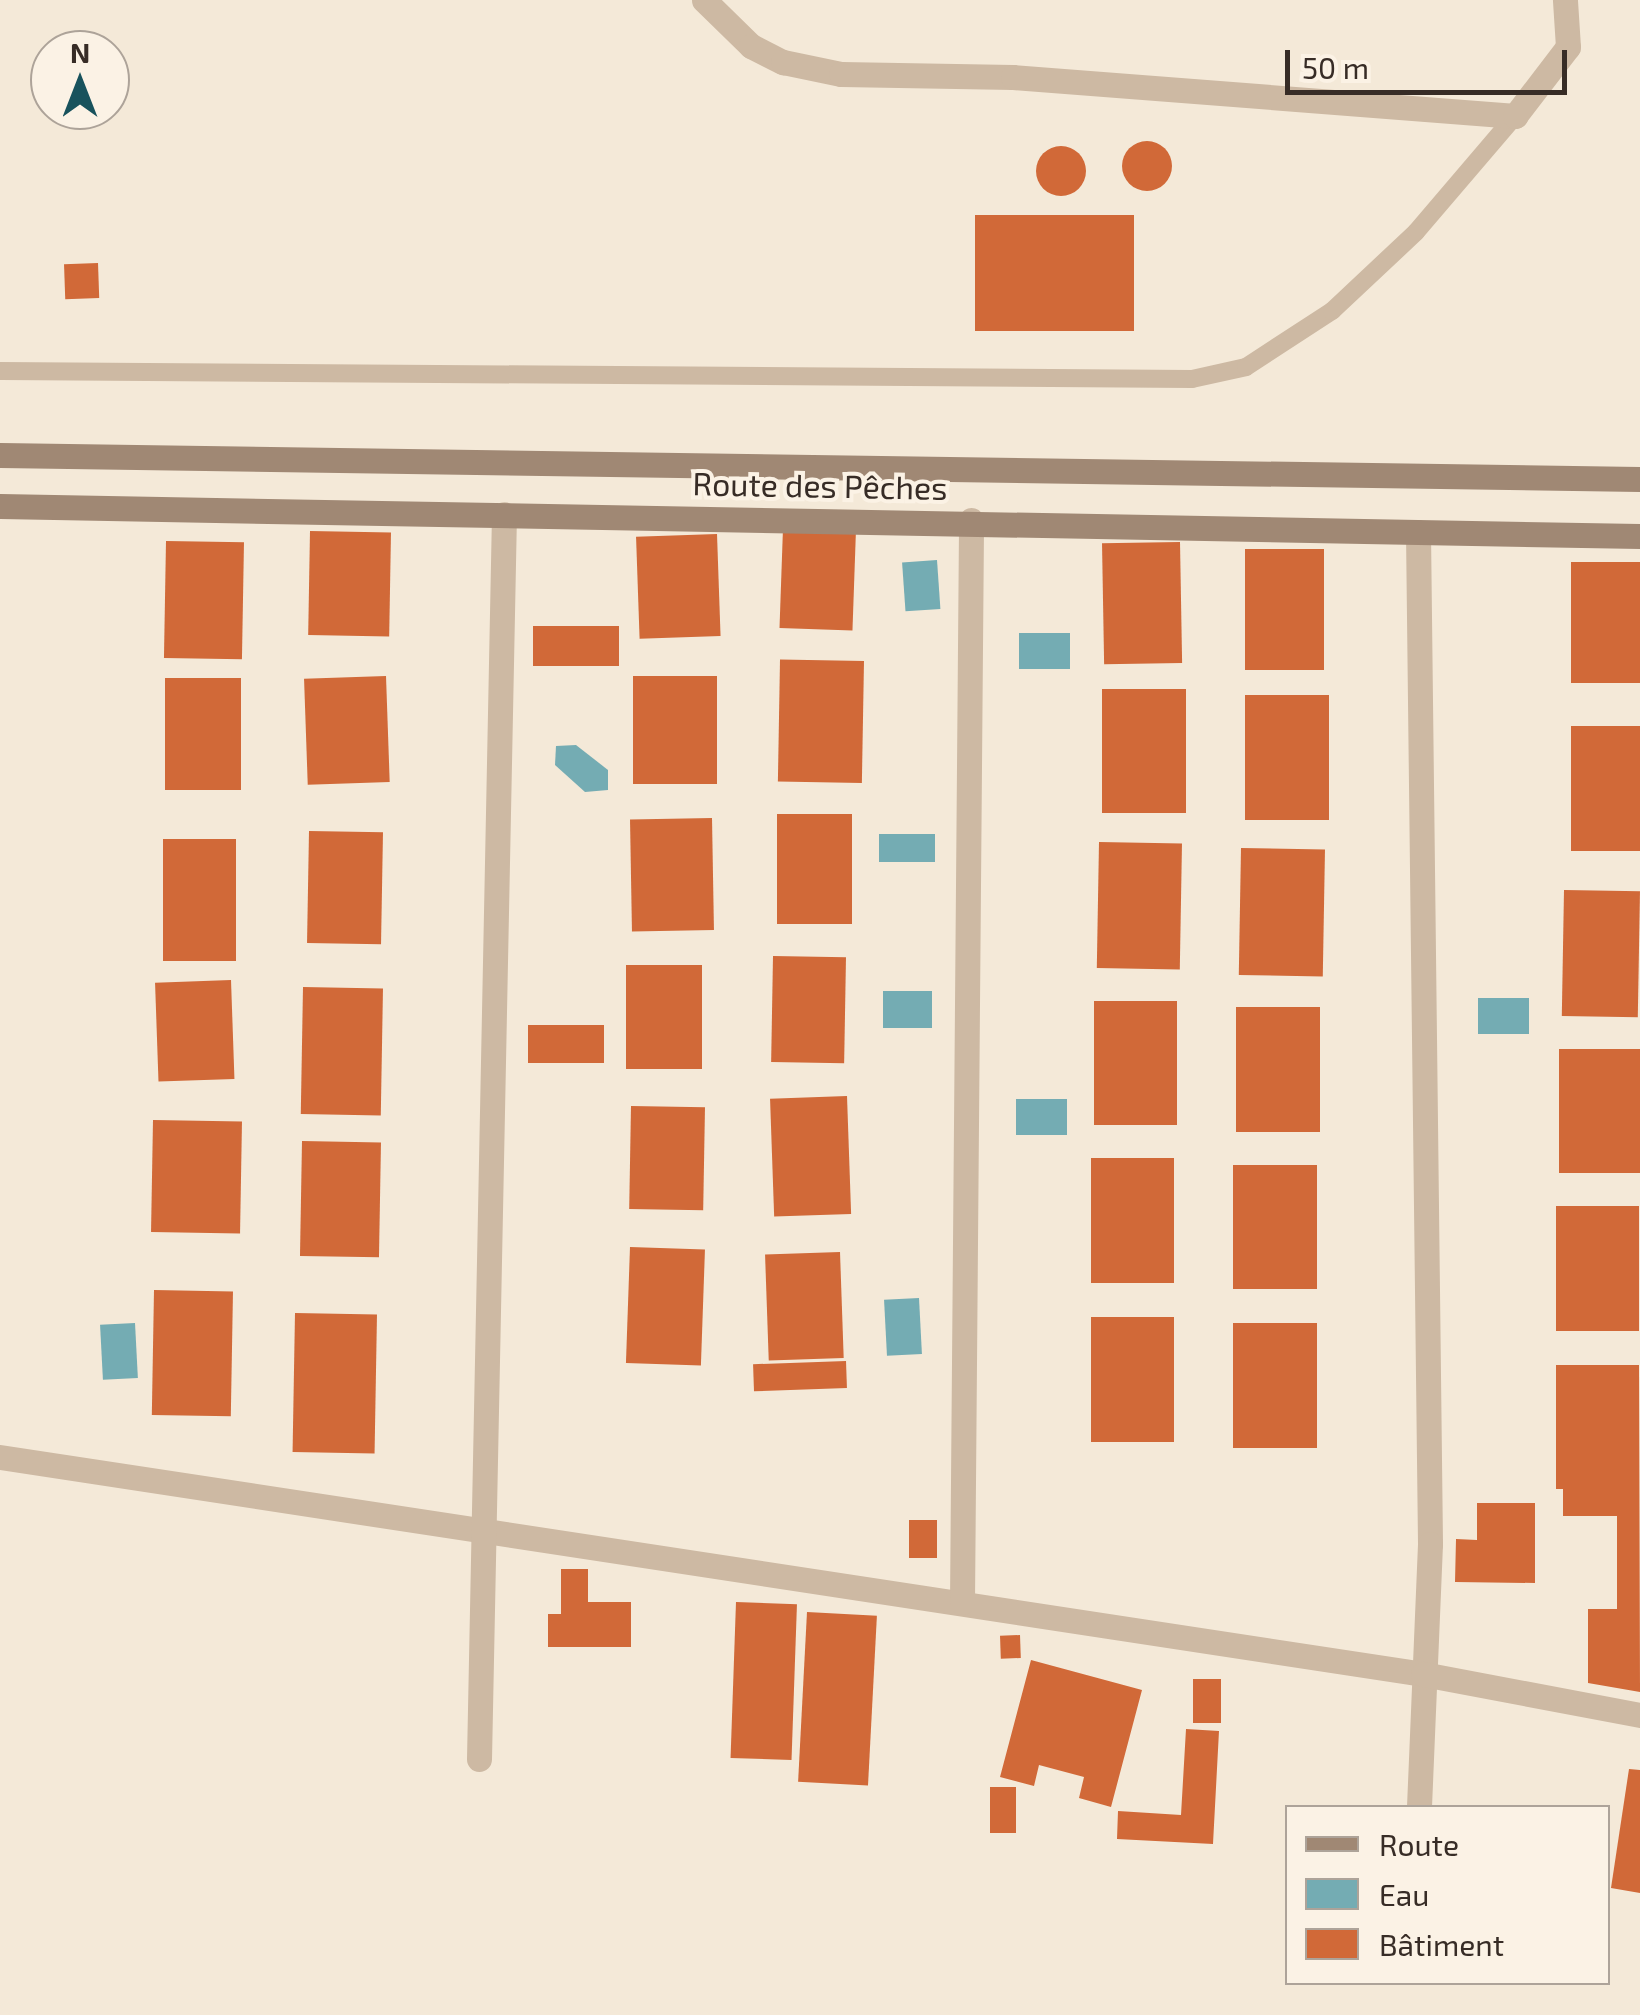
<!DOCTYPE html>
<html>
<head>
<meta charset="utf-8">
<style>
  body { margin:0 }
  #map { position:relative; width:1640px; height:2015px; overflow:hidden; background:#f4e9d8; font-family:"Exo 2",sans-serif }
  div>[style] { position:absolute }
  .water>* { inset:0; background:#74acb3; transform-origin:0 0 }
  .building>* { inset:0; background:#d16938; transform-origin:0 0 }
  .round { border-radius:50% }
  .lane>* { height:18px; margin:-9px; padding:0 9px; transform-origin:9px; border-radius:9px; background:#cdb9a3 }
  .street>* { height:25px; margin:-12.5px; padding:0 12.5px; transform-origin:12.5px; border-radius:12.5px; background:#cdb9a3 }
  .secondary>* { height:25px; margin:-12.5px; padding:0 12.5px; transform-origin:12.5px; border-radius:12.5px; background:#a08874 }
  span { translate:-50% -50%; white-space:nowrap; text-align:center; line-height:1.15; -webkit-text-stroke:8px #fbf2e5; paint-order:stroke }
  .street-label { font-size:32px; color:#372c26 }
  .legend { position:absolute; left:1285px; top:1805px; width:325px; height:180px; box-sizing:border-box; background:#fbf2e5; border:2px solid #ada399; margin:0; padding:12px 18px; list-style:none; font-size:30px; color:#372c26 }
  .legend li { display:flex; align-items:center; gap:20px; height:50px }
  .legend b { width:50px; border:2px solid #ada399 }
  .north { position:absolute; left:30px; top:30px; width:100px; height:100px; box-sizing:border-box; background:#fbf2e5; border:2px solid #ada399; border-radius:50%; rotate:0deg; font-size:28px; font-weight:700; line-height:40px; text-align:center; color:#372c26 }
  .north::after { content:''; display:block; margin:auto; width:35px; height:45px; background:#18525c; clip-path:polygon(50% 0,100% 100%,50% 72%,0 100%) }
  .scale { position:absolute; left:1285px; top:50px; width:282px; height:45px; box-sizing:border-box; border:5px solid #372c26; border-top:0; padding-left:12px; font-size:30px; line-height:35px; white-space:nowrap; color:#372c26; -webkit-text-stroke:8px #fbf2e5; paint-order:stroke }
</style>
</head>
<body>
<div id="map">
  <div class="water">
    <div style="left:937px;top:560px;width:49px;height:35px;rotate:86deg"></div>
    <div style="left:1019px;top:633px;width:51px;height:36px"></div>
    <div style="clip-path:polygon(576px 745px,608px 770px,608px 790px,585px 792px,555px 765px,556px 746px)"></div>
    <div style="left:935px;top:834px;width:28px;height:56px;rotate:90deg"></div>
    <div style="left:932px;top:991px;width:37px;height:49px;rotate:90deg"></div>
    <div style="left:1478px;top:998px;width:51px;height:36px"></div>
    <div style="left:1016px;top:1099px;width:51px;height:36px"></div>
    <div style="left:919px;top:1298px;width:56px;height:35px;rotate:87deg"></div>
    <div style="left:135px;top:1323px;width:55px;height:35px;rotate:87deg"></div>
  </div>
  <div class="building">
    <div class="round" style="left:1122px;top:141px;width:50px;height:50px"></div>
    <div class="round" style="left:1036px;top:146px;width:50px;height:50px"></div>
    <div style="left:1134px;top:215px;width:116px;height:159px;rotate:90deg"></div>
    <div style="left:98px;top:263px;width:35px;height:34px;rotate:88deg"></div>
    <div style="left:783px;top:528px;width:73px;height:100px;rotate:2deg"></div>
    <div style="left:310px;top:531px;width:81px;height:104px;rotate:1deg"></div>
    <div style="left:717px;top:534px;width:102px;height:81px;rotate:88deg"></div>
    <div style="left:166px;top:541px;width:78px;height:117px;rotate:1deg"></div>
    <div style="left:1180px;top:542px;width:121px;height:78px;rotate:89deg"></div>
    <div style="left:1324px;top:549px;width:121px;height:79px;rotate:90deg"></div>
    <div style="left:1640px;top:562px;width:121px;height:69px;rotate:90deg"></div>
    <div style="left:533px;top:626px;width:86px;height:40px"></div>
    <div style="left:864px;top:661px;width:122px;height:84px;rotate:91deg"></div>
    <div style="left:386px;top:676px;width:106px;height:82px;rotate:88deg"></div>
    <div style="left:633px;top:676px;width:84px;height:108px"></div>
    <div style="left:165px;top:678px;width:76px;height:112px"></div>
    <div style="left:1102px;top:689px;width:84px;height:124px"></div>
    <div style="left:1245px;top:695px;width:84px;height:125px"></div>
    <div style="left:1571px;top:726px;width:69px;height:125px"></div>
    <div style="left:777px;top:814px;width:75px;height:110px"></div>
    <div style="left:712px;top:818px;width:112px;height:82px;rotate:89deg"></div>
    <div style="left:309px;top:831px;width:74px;height:112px;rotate:1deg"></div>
    <div style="left:163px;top:839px;width:73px;height:122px"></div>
    <div style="left:1099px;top:842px;width:83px;height:126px;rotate:1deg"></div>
    <div style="left:1241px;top:848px;width:84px;height:127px;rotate:1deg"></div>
    <div style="left:1564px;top:890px;width:76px;height:126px;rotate:1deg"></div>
    <div style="left:773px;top:956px;width:73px;height:106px;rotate:1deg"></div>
    <div style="left:626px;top:965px;width:76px;height:104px"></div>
    <div style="left:231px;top:980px;width:99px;height:76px;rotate:88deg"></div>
    <div style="left:303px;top:987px;width:80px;height:127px;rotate:1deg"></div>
    <div style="left:1094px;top:1001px;width:83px;height:124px"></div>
    <div style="left:1236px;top:1007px;width:84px;height:125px"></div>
    <div style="left:528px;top:1025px;width:76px;height:38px"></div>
    <div style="left:1559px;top:1049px;width:81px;height:124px"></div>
    <div style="left:847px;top:1096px;width:118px;height:77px;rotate:88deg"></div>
    <div style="left:631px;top:1106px;width:74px;height:103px;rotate:1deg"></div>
    <div style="left:153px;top:1120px;width:89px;height:112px;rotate:1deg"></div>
    <div style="left:302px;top:1141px;width:79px;height:115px;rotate:1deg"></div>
    <div style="left:1091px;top:1158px;width:83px;height:125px"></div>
    <div style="left:1233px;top:1165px;width:84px;height:124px"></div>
    <div style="left:1556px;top:1206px;width:83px;height:125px"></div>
    <div style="left:630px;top:1247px;width:75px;height:116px;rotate:2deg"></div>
    <div style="left:840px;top:1252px;width:106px;height:75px;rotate:88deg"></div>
    <div style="left:154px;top:1290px;width:79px;height:125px;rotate:1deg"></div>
    <div style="left:295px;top:1313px;width:82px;height:139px;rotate:1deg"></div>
    <div style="left:1091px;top:1317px;width:83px;height:125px"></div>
    <div style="left:1233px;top:1323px;width:84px;height:125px"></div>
    <div style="left:846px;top:1361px;width:27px;height:93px;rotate:88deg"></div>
    <div style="clip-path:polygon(1556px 1365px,1639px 1365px,1640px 1692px,1588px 1683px,1588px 1609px,1617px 1609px,1617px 1516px,1563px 1516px,1563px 1489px,1556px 1489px)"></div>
    <div style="clip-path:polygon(1477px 1503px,1535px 1503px,1535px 1583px,1455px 1582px,1456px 1539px,1477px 1540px)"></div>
    <div style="left:909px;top:1520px;width:28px;height:38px"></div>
    <div style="clip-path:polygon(561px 1569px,588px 1569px,588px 1602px,631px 1602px,631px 1647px,548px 1647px,548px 1614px,561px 1614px)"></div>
    <div style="left:736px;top:1602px;width:61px;height:156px;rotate:2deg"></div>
    <div style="left:807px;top:1612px;width:70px;height:170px;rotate:3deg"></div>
    <div style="left:1020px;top:1635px;width:23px;height:20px;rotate:88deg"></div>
    <div style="clip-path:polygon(1031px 1660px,1142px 1690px,1111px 1807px,1079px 1798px,1084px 1777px,1039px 1765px,1034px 1786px,1000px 1777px)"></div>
    <div style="left:1193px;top:1679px;width:28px;height:44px"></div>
    <div style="clip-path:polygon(1186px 1729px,1219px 1731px,1213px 1844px,1117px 1839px,1118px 1811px,1181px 1815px)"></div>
    <div style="clip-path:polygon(1629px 1769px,1640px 1770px,1640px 1893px,1611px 1888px)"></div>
    <div style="left:990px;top:1787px;width:26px;height:46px"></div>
  </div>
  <div class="lane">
    <div style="left:0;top:371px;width:1192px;rotate:0.38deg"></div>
    <div style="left:1192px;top:379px;width:55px;rotate:-12.5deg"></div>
    <div style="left:1246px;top:367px;width:103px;rotate:-33.1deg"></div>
    <div style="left:1332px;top:311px;width:115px;rotate:-43.2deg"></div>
    <div style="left:1416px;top:232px;width:153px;rotate:-49.5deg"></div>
  </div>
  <div class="street">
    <div style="left:704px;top:0;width:66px;rotate:44.4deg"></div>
    <div style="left:751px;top:46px;width:36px;rotate:27deg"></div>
    <div style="left:783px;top:62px;width:59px;rotate:11.7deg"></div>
    <div style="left:841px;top:74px;width:172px;rotate:1deg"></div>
    <div style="left:1013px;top:77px;width:504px;rotate:4.44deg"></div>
    <div style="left:1515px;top:116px;width:87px;rotate:-52.5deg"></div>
    <div style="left:1568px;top:47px;width:47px;rotate:-93.7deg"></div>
    <div style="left:1418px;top:532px;width:1012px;rotate:89.32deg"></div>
    <div style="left:1430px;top:1544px;width:264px;rotate:92.4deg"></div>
    <div style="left:0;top:1457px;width:1439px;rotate:8.67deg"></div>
    <div style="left:1423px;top:1674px;width:221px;rotate:10.7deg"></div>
    <div style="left:962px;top:1602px;width:1082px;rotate:-89.52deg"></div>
    <div style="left:479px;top:1759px;width:1245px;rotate:-88.85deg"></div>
  </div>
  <div class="secondary">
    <div style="left:0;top:455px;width:1640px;rotate:0.84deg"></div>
    <div style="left:0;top:506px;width:1640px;rotate:1.05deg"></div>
  </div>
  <div class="street-label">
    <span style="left:820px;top:485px;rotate:1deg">Route des Pêches</span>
  </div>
  <ul class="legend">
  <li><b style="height:12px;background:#a08874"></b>Route</li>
  <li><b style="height:28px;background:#74acb3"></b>Eau</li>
  <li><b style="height:28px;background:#d16938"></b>Bâtiment</li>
  </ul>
  <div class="north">N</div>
  <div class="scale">50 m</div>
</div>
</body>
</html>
